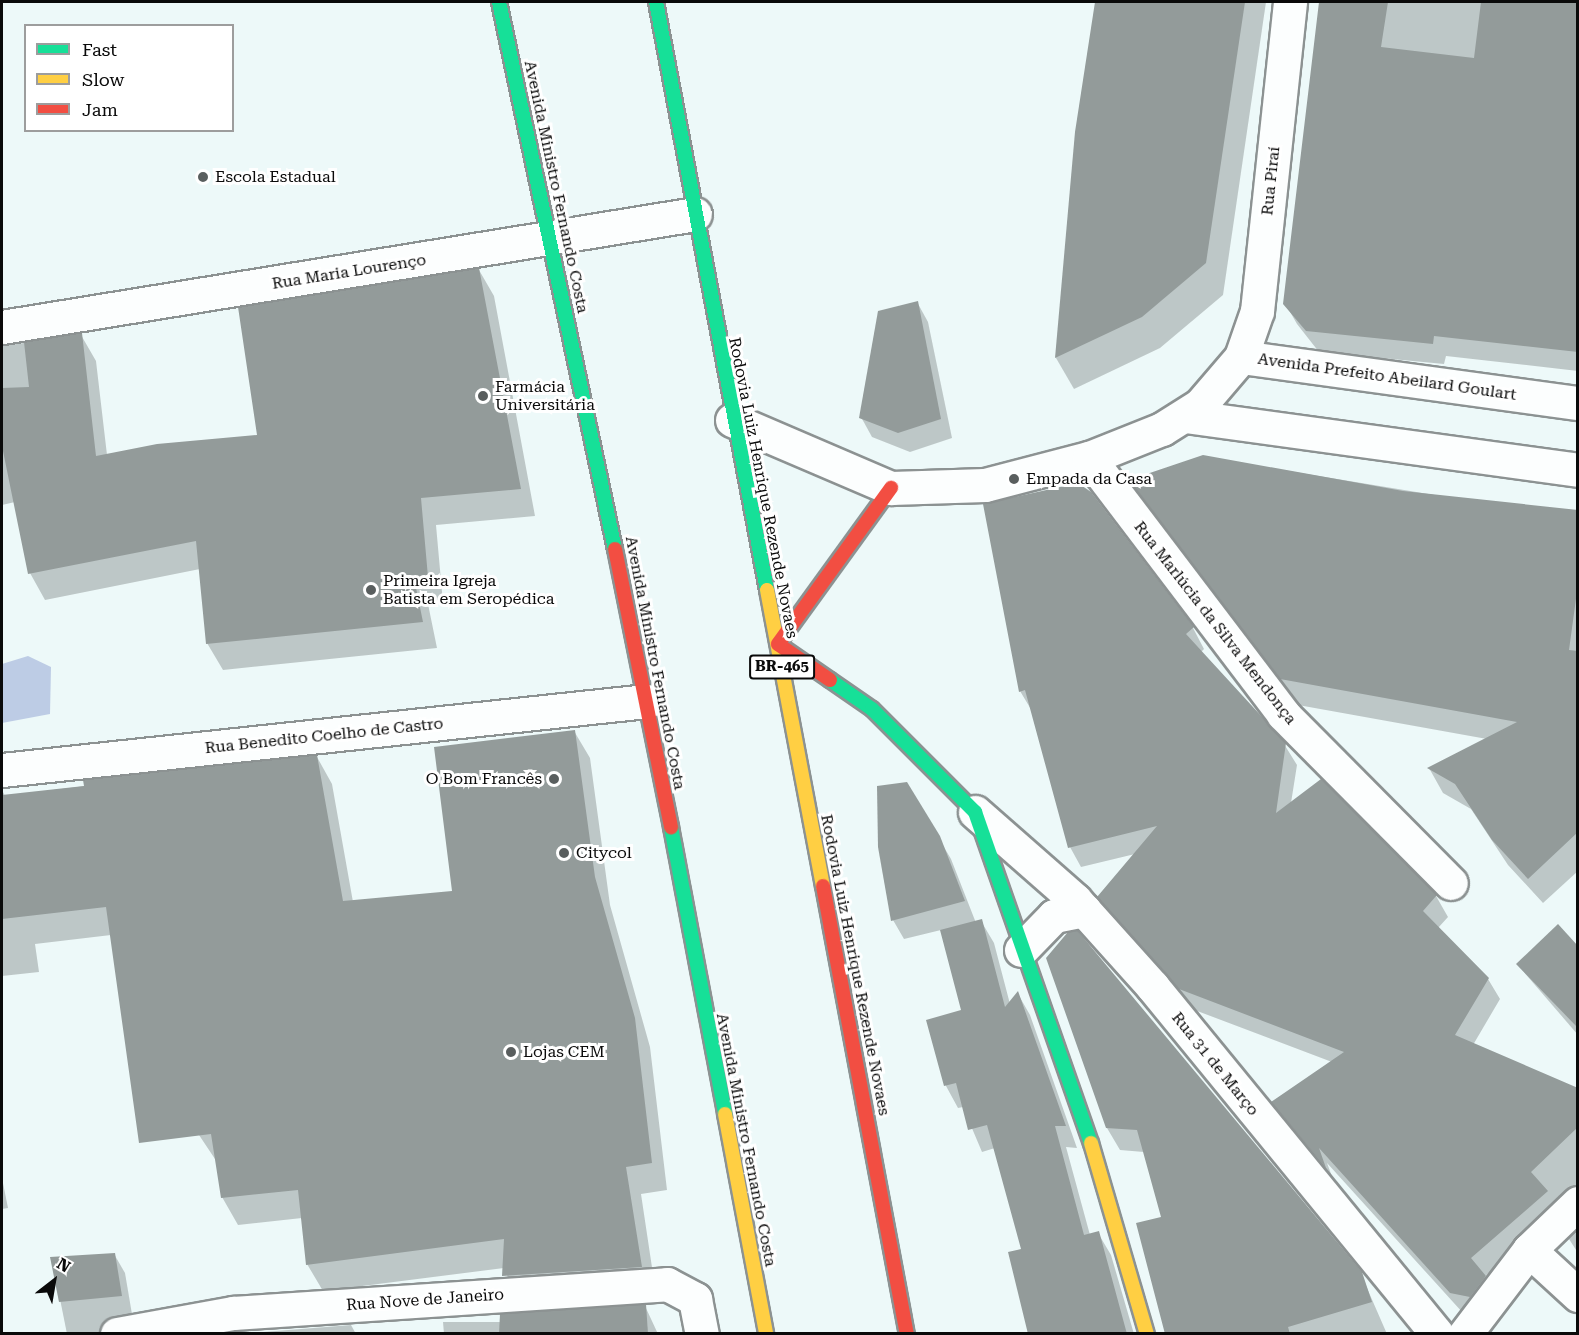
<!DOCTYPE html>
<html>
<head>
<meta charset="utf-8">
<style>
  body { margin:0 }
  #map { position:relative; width:1579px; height:1335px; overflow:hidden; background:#edf9f9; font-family:"Roboto Serif",serif }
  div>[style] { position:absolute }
  .forest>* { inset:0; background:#bdcce5 }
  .shadow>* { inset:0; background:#0003 }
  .building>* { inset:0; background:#939b9a }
  .roads { filter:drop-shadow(2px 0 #8c9292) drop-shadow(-2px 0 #8c9292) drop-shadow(0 2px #8c9292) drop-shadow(0 -2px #8c9292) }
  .street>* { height:33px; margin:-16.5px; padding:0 16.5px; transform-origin:16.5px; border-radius:16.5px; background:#fcfefe }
  .fast>* { height:14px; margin:-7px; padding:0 7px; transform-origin:7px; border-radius:7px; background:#16e098 }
  .slow>* { height:14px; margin:-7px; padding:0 7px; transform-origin:7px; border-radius:7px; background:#ffcf43 }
  .jam>* { height:14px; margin:-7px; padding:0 7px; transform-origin:7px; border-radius:7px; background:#f24e42 }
  .dots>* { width:16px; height:16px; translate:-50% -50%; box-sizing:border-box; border:3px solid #fff; border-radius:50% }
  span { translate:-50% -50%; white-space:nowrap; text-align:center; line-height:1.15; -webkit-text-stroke:6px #fff; paint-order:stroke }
  .shield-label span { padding:2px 4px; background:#fff; border:2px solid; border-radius:4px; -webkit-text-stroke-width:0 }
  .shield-label { font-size:15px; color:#0a0a0a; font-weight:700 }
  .poi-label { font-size:16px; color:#0a0a0a }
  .left { translate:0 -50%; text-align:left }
  .right { translate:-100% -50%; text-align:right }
  .street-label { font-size:16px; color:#0a0a0a }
  .frame { position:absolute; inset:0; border:3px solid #0a0a0a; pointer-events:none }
  .legend { position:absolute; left:24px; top:24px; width:210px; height:108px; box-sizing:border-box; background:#fff; border:2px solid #9d9d9d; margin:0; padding:8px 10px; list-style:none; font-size:18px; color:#0a0a0a }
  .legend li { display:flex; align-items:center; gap:12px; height:30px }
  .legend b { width:30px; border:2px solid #9d9d9d }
  .north { position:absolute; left:24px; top:1251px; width:60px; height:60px; -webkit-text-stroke:4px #fff; paint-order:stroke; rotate:31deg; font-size:16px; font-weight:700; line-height:24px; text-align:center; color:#0a0a0a }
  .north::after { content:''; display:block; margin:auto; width:21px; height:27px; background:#0a0a0a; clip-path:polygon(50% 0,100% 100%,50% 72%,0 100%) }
</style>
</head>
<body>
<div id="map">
  <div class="forest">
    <div style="clip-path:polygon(28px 656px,51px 667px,50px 714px,2px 723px,2px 664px)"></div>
  </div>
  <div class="shadow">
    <div style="clip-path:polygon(1096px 2px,1266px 2px,1223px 295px,1160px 348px,1074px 389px,1056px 358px,1077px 132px)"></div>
    <div style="clip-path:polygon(1321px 2px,1578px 2px,1578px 371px,1446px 356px,1444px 364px,1319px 352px,1297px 324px,1285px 303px)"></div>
    <div style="clip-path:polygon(479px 270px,494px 296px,535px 516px,436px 525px,443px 603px,428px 604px,437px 648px,223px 670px,207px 643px,200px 569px,45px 600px,30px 573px,15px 502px,2px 505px,2px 346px,81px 335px,96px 361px,107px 455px,259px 437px)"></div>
    <div style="clip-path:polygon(917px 302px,928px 322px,952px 438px,910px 452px,872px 437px,861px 417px)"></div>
    <div style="clip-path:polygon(1203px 457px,1520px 509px,1578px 511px,1578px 871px,1543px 903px,1508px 865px,1471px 809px,1443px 793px,1429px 768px,1487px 739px,1298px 705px,1131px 481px)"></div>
    <div style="clip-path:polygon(1090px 493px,1193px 628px,1204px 649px,1201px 652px,1284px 744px,1297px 765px,1291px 803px,1436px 896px,1448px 917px,1438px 928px,1488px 979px,1500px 999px,1473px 1045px,1578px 1089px,1578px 1211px,1545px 1224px,1484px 1277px,1496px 1297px,1463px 1313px,1327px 1163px,1334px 1182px,1273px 1102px,1332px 1062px,1192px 1009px,1099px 897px,1135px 854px,1081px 867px,1070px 847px,1032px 711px,1020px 691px)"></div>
    <div style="clip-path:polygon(574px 731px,590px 758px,610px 905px,650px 1047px,667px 1190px,641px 1194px,656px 1294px,519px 1303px,504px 1268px,323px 1291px,307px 1264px,302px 1218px,238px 1225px,222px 1197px,217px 1162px,199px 1135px,111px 935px,35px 944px,39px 972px,2px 976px,2px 790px,5px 796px,317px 757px,332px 784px,353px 902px,454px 892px)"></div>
    <div style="clip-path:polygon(906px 783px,951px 859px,976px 923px,981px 921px,994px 943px,1010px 1004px,1018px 994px,1030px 1015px,1077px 1148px,1066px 1147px,1090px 1235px,1098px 1233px,1111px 1255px,1134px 1334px,1028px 1334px,1023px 1250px,995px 1148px,982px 1152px,963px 1107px,958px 1108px,946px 1086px,928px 1021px,963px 1011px,941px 930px,904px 939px,893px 920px)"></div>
    <div style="clip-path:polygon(1578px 947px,1578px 1035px,1517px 964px)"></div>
    <div style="clip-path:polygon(1048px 958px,1360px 1272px,1387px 1334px,1165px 1334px,1163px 1219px,1144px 1152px,1120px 1150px,1107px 1128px)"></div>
    <div style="clip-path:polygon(2px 1178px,8px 1208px,2px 1209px)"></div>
    <div style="clip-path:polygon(1578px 1231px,1578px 1253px,1569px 1239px)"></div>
    <div style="clip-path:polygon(114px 1254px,125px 1273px,135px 1332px,67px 1334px,52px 1259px)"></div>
    <div style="clip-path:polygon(645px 1306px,658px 1334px,444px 1334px,443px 1322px,502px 1322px)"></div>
    <div style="clip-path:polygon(351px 1325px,356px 1334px,238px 1334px)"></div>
  </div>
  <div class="building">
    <div style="clip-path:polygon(1095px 2px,1245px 2px,1206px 263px,1142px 317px,1055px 358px,1075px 132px)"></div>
    <div style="clip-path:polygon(1319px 2px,1388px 2px,1381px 47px,1474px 58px,1481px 2px,1578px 2px,1578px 352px,1434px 336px,1433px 344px,1306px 331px,1283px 304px)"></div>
    <div style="clip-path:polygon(479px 268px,521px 489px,421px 498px,428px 577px,414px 578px,423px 622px,206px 644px,196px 541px,28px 574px,2px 446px,2px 388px,29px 387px,24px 342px,82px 333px,96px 456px,157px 444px,257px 435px,238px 307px)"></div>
    <div style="clip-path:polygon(918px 301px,941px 419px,898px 433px,859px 418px,878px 311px)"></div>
    <div style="clip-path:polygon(1203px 455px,1403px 491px,1578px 510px,1578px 584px,1569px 650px,1578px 651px,1578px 832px,1528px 879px,1492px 840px,1455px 784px,1427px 768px,1517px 722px,1280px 679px,1129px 480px)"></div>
    <div style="clip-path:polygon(1078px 483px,1091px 492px,1194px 627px,1186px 634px,1286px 743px,1276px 813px,1321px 779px,1437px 895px,1423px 911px,1489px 978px,1455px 1035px,1578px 1088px,1578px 1127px,1531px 1172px,1548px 1191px,1471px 1258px,1486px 1276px,1470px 1297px,1450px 1293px,1319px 1148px,1326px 1168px,1271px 1102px,1344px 1052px,1179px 989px,1097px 897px,1157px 826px,1068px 848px,1025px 690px,1019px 692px,983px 504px)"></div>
    <div style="clip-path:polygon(575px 730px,595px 877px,635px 1018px,652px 1163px,626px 1167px,642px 1267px,502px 1276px,504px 1239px,306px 1265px,298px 1190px,221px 1198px,211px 1134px,139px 1143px,106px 907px,2px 919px,2px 795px,84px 786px,83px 780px,317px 755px,343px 901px,452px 891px,434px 747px)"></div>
    <div style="clip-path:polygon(907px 782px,940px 836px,965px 901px,891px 921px,878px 847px,877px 786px)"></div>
    <div style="clip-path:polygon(982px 919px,1005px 1007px,1018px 991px,1066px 1126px,1055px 1126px,1084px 1235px,1099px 1231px,1127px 1334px,1028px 1334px,1008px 1252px,1021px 1249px,987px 1125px,968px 1130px,956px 1083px,944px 1086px,926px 1020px,961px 1010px,940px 930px)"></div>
    <div style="clip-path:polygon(1558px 924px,1578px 946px,1578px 1028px,1516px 964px)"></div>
    <div style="clip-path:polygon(1077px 930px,1362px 1272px,1372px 1302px,1288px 1327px,1290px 1334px,1165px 1334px,1136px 1223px,1161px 1217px,1137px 1130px,1106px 1128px,1046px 958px,1068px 932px)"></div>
    <div style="clip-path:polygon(115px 1253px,122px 1296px,59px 1302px,50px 1257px)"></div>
    <div style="clip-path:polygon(646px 1304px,648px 1334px,499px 1334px,500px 1314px)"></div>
  </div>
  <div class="roads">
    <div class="street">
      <div style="left:2px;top:327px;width:702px;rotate:-9.26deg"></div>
      <div style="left:1241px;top:357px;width:340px;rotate:7.8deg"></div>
      <div style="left:1185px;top:416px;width:397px;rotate:7.8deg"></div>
      <div style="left:732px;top:420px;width:173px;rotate:23.2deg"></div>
      <div style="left:891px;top:488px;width:94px;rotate:-1.8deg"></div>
      <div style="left:985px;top:485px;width:107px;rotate:-14.6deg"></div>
      <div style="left:1089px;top:458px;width:79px;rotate:-21.7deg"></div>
      <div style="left:1162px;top:429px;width:45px;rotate:-32.3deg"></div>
      <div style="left:1200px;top:405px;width:63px;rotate:-49.5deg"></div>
      <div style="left:1241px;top:357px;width:49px;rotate:-70.8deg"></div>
      <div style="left:1257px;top:311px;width:311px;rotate:-83.9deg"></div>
      <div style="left:1089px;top:458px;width:321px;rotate:52.8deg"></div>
      <div style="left:1283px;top:714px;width:238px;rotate:45.2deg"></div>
      <div style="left:2px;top:770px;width:649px;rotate:-6.11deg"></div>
      <div style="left:975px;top:812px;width:133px;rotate:41.3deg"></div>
      <div style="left:1075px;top:900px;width:117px;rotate:48.1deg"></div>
      <div style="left:1153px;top:987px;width:448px;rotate:50.7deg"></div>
      <div style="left:1021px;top:950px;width:47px;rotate:-45.9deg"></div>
      <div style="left:1054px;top:916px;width:31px;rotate:-11deg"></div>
      <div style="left:1529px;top:1250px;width:67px;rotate:42.6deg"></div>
      <div style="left:117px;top:1334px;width:118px;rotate:-10.3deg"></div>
      <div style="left:233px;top:1313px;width:435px;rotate:-3.8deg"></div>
      <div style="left:667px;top:1284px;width:32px;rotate:28deg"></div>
      <div style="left:695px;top:1299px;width:36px;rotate:79deg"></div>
      <div style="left:1465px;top:1334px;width:106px;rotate:-52.7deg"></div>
      <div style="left:1529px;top:1250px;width:68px;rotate:-43.8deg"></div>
    </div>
    <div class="fast">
      <div style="left:499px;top:2px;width:559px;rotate:78.03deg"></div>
      <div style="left:656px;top:2px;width:598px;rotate:79.31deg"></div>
      <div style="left:830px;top:680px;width:51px;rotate:34.6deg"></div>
      <div style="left:872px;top:709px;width:146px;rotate:45deg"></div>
      <div style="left:975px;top:812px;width:351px;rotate:70.7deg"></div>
      <div style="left:671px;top:827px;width:292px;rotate:79.3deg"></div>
    </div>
    <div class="slow">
      <div style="left:767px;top:590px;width:301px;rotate:79.3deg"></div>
      <div style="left:725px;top:1114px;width:224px;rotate:79.4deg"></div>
      <div style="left:1091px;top:1143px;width:199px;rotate:73.7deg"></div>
    </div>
    <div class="jam">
      <div style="left:615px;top:549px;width:284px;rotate:78.6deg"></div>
      <div style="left:830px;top:680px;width:63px;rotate:-145.3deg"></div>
      <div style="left:778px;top:644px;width:193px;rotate:-54.1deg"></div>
      <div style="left:823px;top:886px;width:456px;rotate:79.4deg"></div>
    </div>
  </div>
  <div class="dots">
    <div style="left:203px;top:177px;background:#595e5e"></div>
    <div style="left:483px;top:396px;background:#595e5e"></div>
    <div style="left:1014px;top:479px;background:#595e5e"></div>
    <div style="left:371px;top:590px;background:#595e5e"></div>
    <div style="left:554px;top:779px;background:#595e5e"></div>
    <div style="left:564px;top:853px;background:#595e5e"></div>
    <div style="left:511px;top:1052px;background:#595e5e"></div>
  </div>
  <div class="shield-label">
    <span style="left:782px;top:667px">BR-465</span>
  </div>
  <div class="poi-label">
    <span class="left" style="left:215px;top:177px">Escola Estadual</span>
    <span class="left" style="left:495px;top:396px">Farmácia<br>Universitária</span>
    <span class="left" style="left:1026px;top:479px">Empada da Casa</span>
    <span class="left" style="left:383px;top:590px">Primeira Igreja<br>Batista em Seropédica</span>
    <span class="right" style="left:542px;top:779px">O Bom Francês</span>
    <span class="left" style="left:576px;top:853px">Citycol</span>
    <span class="left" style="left:523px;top:1052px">Lojas CEM</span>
  </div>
  <div class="street-label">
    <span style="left:1271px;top:181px;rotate:-84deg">Rua Piraí</span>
    <span style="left:556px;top:187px;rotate:78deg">Avenida Ministro Fernando Costa</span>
    <span style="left:349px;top:272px;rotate:-9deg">Rua Maria Lourenço</span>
    <span style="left:1387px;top:377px;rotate:8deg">Avenida Prefeito Abeilard Goulart</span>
    <span style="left:763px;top:488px;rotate:79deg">Rodovia Luiz Henrique Rezende Novaes</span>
    <span style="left:1215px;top:623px;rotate:52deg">Rua Marlúcia da Silva Mendonça</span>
    <span style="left:655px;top:663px;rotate:79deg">Avenida Ministro Fernando Costa</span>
    <span style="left:324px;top:736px;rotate:-6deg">Rua Benedito Coelho de Castro</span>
    <span style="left:855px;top:965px;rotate:79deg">Rodovia Luiz Henrique Rezende Novaes</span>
    <span style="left:1215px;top:1064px;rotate:51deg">Rua 31 de Março</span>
    <span style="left:746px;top:1140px;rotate:79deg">Avenida Ministro Fernando Costa</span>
    <span style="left:425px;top:1300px;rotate:-4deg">Rua Nove de Janeiro</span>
  </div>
  <div class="frame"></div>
  <ul class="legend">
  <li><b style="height:8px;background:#16e098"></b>Fast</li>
  <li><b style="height:8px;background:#ffcf43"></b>Slow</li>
  <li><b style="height:8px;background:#f24e42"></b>Jam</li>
  </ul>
  <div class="north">N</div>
</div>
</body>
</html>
